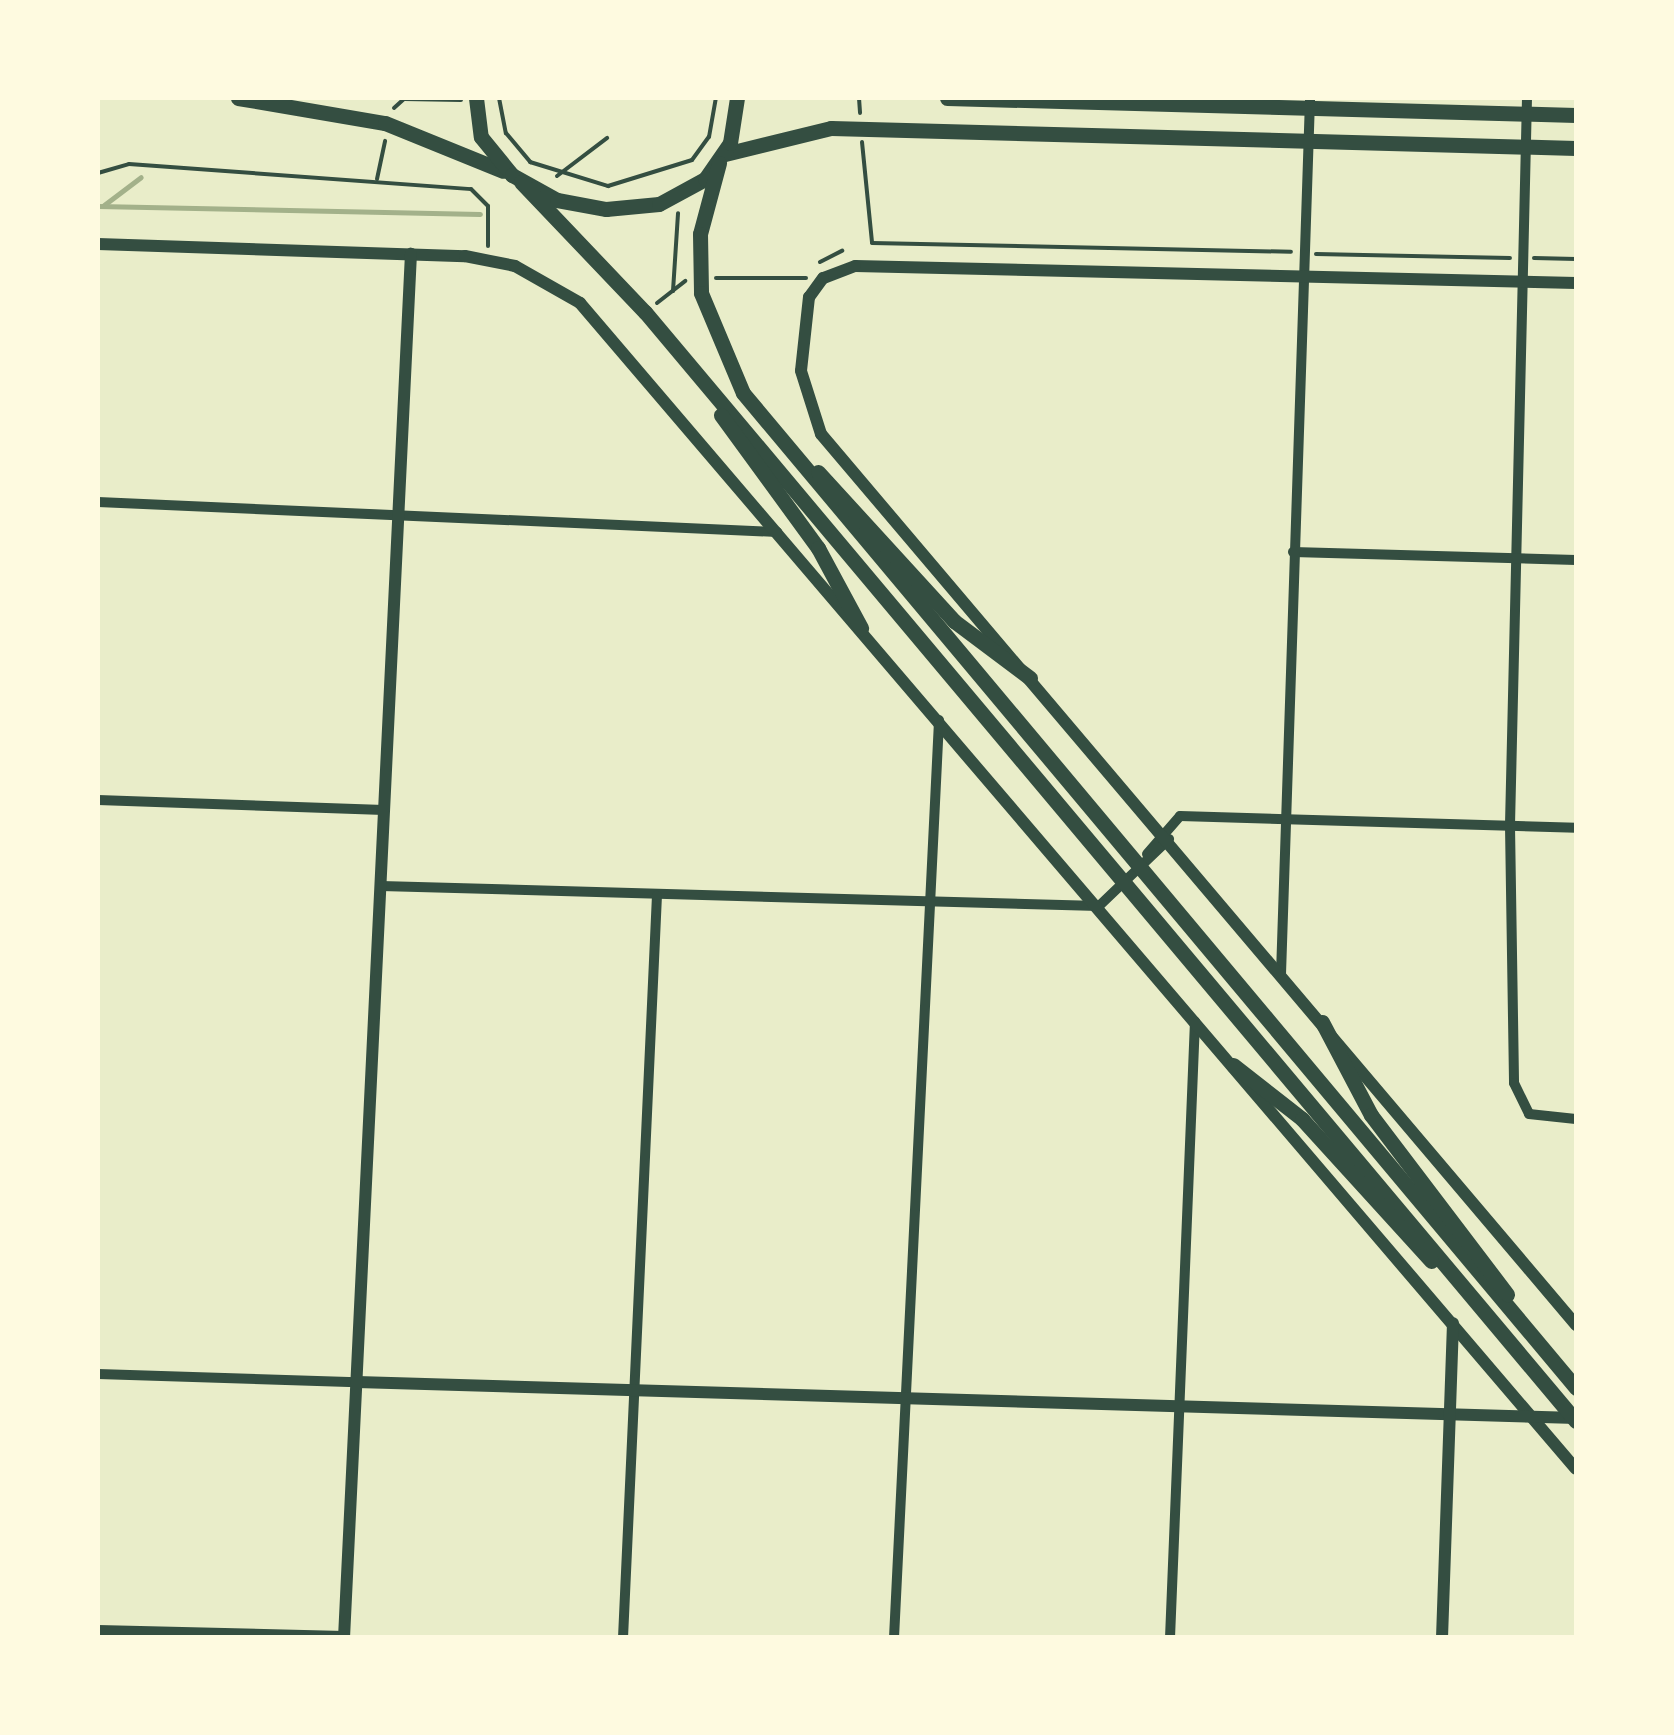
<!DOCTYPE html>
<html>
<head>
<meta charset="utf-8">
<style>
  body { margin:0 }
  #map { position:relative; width:1674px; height:1735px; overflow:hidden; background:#e9edc9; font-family:"DejaVu Sans",sans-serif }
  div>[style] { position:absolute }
  .stream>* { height:5px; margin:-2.5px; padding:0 2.5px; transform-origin:2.5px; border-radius:2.5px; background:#a3b18a }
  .path>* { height:4px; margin:-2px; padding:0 2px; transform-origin:2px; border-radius:2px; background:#344e41 }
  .minor>* { height:10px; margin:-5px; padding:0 5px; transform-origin:5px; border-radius:5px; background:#344e41 }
  .tertiary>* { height:12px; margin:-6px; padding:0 6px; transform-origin:6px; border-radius:6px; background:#344e41 }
  .primary>* { height:15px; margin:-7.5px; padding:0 7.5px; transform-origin:7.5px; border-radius:7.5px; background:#344e41 }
  .trunk>* { height:15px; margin:-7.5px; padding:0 7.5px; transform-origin:7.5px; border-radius:7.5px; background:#344e41 }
  span { translate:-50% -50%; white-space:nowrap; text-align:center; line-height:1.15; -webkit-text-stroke:9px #fefae0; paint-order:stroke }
  .frame { position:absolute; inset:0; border:100px solid #fefae0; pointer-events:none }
</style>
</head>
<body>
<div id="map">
  <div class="stream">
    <div style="left:104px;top:205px;width:46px;rotate:-37.1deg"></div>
    <div style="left:98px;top:206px;width:382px;rotate:1.2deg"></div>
  </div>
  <div class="path">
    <div style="left:499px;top:98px;width:36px;rotate:79deg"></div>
    <div style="left:506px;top:133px;width:38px;rotate:50deg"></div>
    <div style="left:530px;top:162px;width:82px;rotate:17.1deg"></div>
    <div style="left:608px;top:186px;width:88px;rotate:-17.2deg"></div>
    <div style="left:692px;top:160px;width:29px;rotate:-54deg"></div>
    <div style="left:709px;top:137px;width:40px;rotate:-80deg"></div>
    <div style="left:859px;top:98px;width:15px;rotate:86deg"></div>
    <div style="left:394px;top:108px;width:13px;rotate:-42deg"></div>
    <div style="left:404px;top:99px;width:57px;rotate:1deg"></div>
    <div style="left:862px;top:142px;width:101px;rotate:84.3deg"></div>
    <div style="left:872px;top:243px;width:419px;rotate:1.2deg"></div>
    <div style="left:98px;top:173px;width:32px;rotate:-16deg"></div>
    <div style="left:129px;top:164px;width:343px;rotate:4.2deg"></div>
    <div style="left:471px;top:189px;width:24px;rotate:45deg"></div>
    <div style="left:488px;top:206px;width:40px;rotate:90deg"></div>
    <div style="left:557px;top:176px;width:63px;rotate:-37.2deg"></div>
    <div style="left:377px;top:179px;width:39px;rotate:-78deg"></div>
    <div style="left:1316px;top:254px;width:194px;rotate:1.2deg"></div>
    <div style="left:1534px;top:258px;width:42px;rotate:1.4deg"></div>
    <div style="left:820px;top:262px;width:25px;rotate:-27deg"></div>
    <div style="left:716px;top:278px;width:90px"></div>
    <div style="left:673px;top:291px;width:78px;rotate:-86.3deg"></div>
    <div style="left:657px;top:303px;width:36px;rotate:-38deg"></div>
  </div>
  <div class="minor">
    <div style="left:1527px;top:98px;width:728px;rotate:91.34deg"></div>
    <div style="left:1510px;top:826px;width:257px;rotate:89.1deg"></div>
    <div style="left:1514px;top:1083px;width:34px;rotate:64deg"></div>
    <div style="left:1529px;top:1114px;width:47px;rotate:6.1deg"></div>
    <div style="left:98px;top:502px;width:680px;rotate:2.53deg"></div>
    <div style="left:1293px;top:552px;width:283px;rotate:1.6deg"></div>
    <div style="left:98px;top:800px;width:286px;rotate:2deg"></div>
    <div style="left:1147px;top:854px;width:50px;rotate:-49deg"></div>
    <div style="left:1180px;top:816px;width:396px;rotate:1.7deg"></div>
    <div style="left:381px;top:886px;width:718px;rotate:1.6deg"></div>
    <div style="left:1099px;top:906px;width:97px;rotate:-43.7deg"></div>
    <div style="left:1281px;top:974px;width:876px;rotate:-88.1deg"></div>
    <div style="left:98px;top:1374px;width:259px;rotate:1.8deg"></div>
    <div style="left:98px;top:1630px;width:246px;rotate:1.4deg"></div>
    <div style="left:623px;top:1638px;width:743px;rotate:-87.38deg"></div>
    <div style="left:894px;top:1638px;width:919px;rotate:-87.19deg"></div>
    <div style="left:1170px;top:1638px;width:617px;rotate:-87.68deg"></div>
  </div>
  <div class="tertiary">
    <div style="left:98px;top:244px;width:367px;rotate:1.9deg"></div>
    <div style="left:465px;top:256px;width:51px;rotate:11.3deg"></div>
    <div style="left:515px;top:266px;width:75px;rotate:29.6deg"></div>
    <div style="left:580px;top:303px;width:1533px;rotate:49.5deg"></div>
    <div style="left:1576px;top:283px;width:721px;rotate:-178.65deg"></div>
    <div style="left:855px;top:266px;width:34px;rotate:159deg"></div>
    <div style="left:823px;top:278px;width:24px;rotate:126deg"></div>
    <div style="left:809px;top:297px;width:74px;rotate:96.2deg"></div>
    <div style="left:801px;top:371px;width:66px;rotate:72.4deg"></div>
    <div style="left:821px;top:434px;width:1168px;rotate:49.72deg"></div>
    <div style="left:357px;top:1382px;width:1220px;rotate:1.69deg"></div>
    <div style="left:344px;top:1638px;width:1386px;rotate:-87.23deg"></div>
    <div style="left:1442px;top:1638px;width:315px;rotate:-88deg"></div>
  </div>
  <div class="primary">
    <div style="left:947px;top:98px;width:629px;rotate:1.55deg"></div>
    <div style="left:725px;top:154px;width:109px;rotate:-13.8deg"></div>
    <div style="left:831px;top:128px;width:745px;rotate:1.54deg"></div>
  </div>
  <div class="trunk">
    <div style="left:238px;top:98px;width:149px;rotate:9.7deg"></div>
    <div style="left:385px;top:123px;width:127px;rotate:22.1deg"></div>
    <div style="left:476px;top:98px;width:39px;rotate:83deg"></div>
    <div style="left:481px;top:137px;width:49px;rotate:50.8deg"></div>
    <div style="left:512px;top:175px;width:51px;rotate:29.1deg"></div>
    <div style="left:557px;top:200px;width:50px;rotate:10.4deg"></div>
    <div style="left:606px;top:209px;width:53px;rotate:-5.4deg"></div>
    <div style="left:659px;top:204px;width:52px;rotate:-28.5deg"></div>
    <div style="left:705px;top:179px;width:44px;rotate:-55.2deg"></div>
    <div style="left:730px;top:143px;width:46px;rotate:-81.2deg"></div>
    <div style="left:719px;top:163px;width:73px;rotate:105deg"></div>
    <div style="left:700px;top:234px;width:59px;rotate:89deg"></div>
    <div style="left:701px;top:293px;width:108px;rotate:67.2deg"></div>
    <div style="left:743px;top:393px;width:1298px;rotate:50.06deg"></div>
    <div style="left:521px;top:182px;width:180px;rotate:46.4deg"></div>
    <div style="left:645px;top:312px;width:1448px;rotate:49.99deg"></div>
    <div style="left:721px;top:415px;width:165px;rotate:53.9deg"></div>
    <div style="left:818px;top:548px;width:91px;rotate:61.7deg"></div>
    <div style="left:818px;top:472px;width:202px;rotate:47.6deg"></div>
    <div style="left:954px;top:621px;width:95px;rotate:36.9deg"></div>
    <div style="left:1322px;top:1022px;width:105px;rotate:62.2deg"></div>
    <div style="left:1371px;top:1115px;width:225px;rotate:52.8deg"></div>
    <div style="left:1233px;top:1065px;width:88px;rotate:38deg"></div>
    <div style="left:1302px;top:1119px;width:192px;rotate:47.7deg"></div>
  </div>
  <div class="frame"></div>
</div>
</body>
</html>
